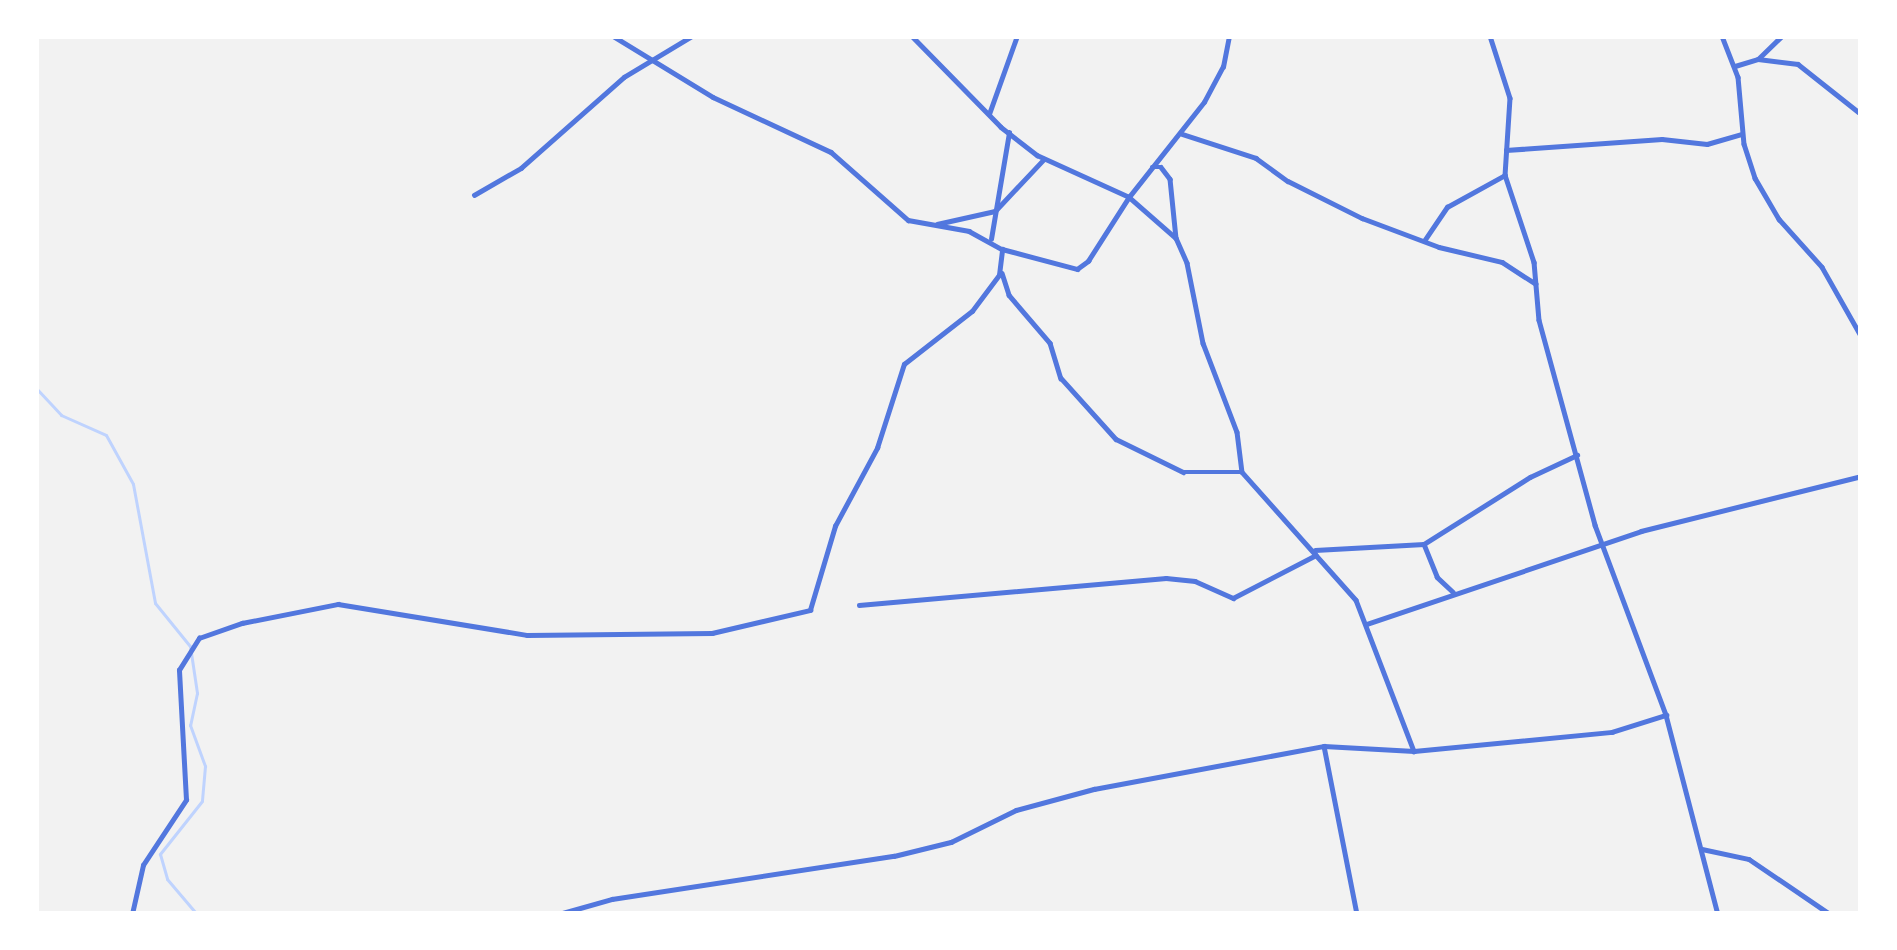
<!DOCTYPE html>
<html>
<head>
<meta charset="utf-8">
<style>
  body { margin:0 }
  #map { position:relative; width:1897px; height:950px; overflow:hidden; background:#f2f2f2; font-family:Barlow,sans-serif }
  div>[style] { position:absolute }
  .stream>* { height:3px; margin:-1.5px; padding:0 1.5px; transform-origin:1.5px; border-radius:1.5px; background:#bfd3fe }
  .minor>* { height:4.5px; margin:-2.25px; padding:0 2.25px; transform-origin:2.25px; border-radius:2.25px; background:#5277de }
  span { translate:-50% -50%; white-space:nowrap; text-align:center; line-height:1.15; -webkit-text-stroke:10px #fff; paint-order:stroke }
  .frame { position:absolute; inset:0; border:39px solid #fff; pointer-events:none }
</style>
</head>
<body>
<div id="map">
  <div class="stream">
    <div style="left:36px;top:388px;width:37px;rotate:47deg"></div>
    <div style="left:61px;top:415px;width:49px;rotate:24deg"></div>
    <div style="left:106px;top:435px;width:56px;rotate:61.1deg"></div>
    <div style="left:133px;top:484px;width:121px;rotate:79.5deg"></div>
    <div style="left:155px;top:603px;width:55px;rotate:50.9deg"></div>
    <div style="left:190px;top:646px;width:48px;rotate:81.5deg"></div>
    <div style="left:197px;top:693px;width:33px;rotate:102deg"></div>
    <div style="left:190px;top:725px;width:44px;rotate:69.9deg"></div>
    <div style="left:205px;top:766px;width:35px;rotate:95deg"></div>
    <div style="left:202px;top:801px;width:68px;rotate:128.4deg"></div>
    <div style="left:160px;top:854px;width:26px;rotate:74deg"></div>
    <div style="left:167px;top:879px;width:43px;rotate:49.7deg"></div>
  </div>
  <div class="minor">
    <div style="left:613px;top:36px;width:117px;rotate:31.4deg"></div>
    <div style="left:713px;top:97px;width:130px;rotate:25deg"></div>
    <div style="left:831px;top:152px;width:103px;rotate:41.4deg"></div>
    <div style="left:908px;top:220px;width:62px;rotate:10.2deg"></div>
    <div style="left:969px;top:231px;width:38px;rotate:29deg"></div>
    <div style="left:1002px;top:249px;width:78px;rotate:14.9deg"></div>
    <div style="left:1077px;top:269px;width:14px;rotate:-36deg"></div>
    <div style="left:1088px;top:261px;width:76px;rotate:-57.4deg"></div>
    <div style="left:1129px;top:197px;width:121px;rotate:-51.7deg"></div>
    <div style="left:1204px;top:102px;width:40px;rotate:-62deg"></div>
    <div style="left:1223px;top:67px;width:32px;rotate:-79deg"></div>
    <div style="left:912px;top:36px;width:127px;rotate:45.6deg"></div>
    <div style="left:1001px;top:127px;width:46px;rotate:37.9deg"></div>
    <div style="left:1037px;top:155px;width:101px;rotate:24.5deg"></div>
    <div style="left:1129px;top:197px;width:62px;rotate:41.1deg"></div>
    <div style="left:1176px;top:238px;width:27px;rotate:66deg"></div>
    <div style="left:1187px;top:263px;width:82px;rotate:78.7deg"></div>
    <div style="left:1203px;top:343px;width:95px;rotate:69.1deg"></div>
    <div style="left:1237px;top:432px;width:40px;rotate:82.9deg"></div>
    <div style="left:1242px;top:472px;width:171px;rotate:48.3deg"></div>
    <div style="left:1356px;top:600px;width:162px;rotate:69deg"></div>
    <div style="left:1490px;top:36px;width:65px;rotate:72.1deg"></div>
    <div style="left:1510px;top:98px;width:77px;rotate:93.7deg"></div>
    <div style="left:1505px;top:175px;width:92px;rotate:71.6deg"></div>
    <div style="left:1534px;top:262px;width:58px;rotate:85.1deg"></div>
    <div style="left:1539px;top:320px;width:213px;rotate:74.7deg"></div>
    <div style="left:1595px;top:525px;width:203px;rotate:69.5deg"></div>
    <div style="left:1666px;top:715px;width:206px;rotate:75.4deg"></div>
    <div style="left:1722px;top:36px;width:44px;rotate:68.7deg"></div>
    <div style="left:1738px;top:77px;width:67px;rotate:84.9deg"></div>
    <div style="left:1744px;top:144px;width:36px;rotate:72deg"></div>
    <div style="left:1755px;top:178px;width:48px;rotate:59.7deg"></div>
    <div style="left:1779px;top:219px;width:64px;rotate:48.1deg"></div>
    <div style="left:1822px;top:267px;width:79px;rotate:60.5deg"></div>
    <div style="left:1758px;top:59px;width:33px;rotate:-44deg"></div>
    <div style="left:1735px;top:66px;width:24px;rotate:-17deg"></div>
    <div style="left:1758px;top:59px;width:40px;rotate:7.1deg"></div>
    <div style="left:1798px;top:64px;width:80px;rotate:38.4deg"></div>
    <div style="left:989px;top:114px;width:83px;rotate:-70.3deg"></div>
    <div style="left:1182px;top:134px;width:78px;rotate:18deg"></div>
    <div style="left:1256px;top:158px;width:39px;rotate:36deg"></div>
    <div style="left:1288px;top:181px;width:83px;rotate:26.6deg"></div>
    <div style="left:1362px;top:218px;width:82px;rotate:20.6deg"></div>
    <div style="left:1439px;top:247px;width:65px;rotate:13.4deg"></div>
    <div style="left:1502px;top:262px;width:40px;rotate:32.9deg"></div>
    <div style="left:1506px;top:150px;width:156px;rotate:-4deg"></div>
    <div style="left:1662px;top:139px;width:45px;rotate:6.3deg"></div>
    <div style="left:1707px;top:144px;width:36px;rotate:-16deg"></div>
    <div style="left:1152px;top:167px;width:9px"></div>
    <div style="left:1161px;top:167px;width:15px;rotate:53deg"></div>
    <div style="left:1170px;top:179px;width:59px;rotate:84.2deg"></div>
    <div style="left:474px;top:195px;width:54px;rotate:-29.9deg"></div>
    <div style="left:521px;top:168px;width:137px;rotate:-41.5deg"></div>
    <div style="left:624px;top:77px;width:79px;rotate:-31.1deg"></div>
    <div style="left:937px;top:224px;width:59px;rotate:-12.6deg"></div>
    <div style="left:995px;top:211px;width:71px;rotate:-46.7deg"></div>
    <div style="left:991px;top:239px;width:108px;rotate:-80.4deg"></div>
    <div style="left:1424px;top:241px;width:41px;rotate:-55.9deg"></div>
    <div style="left:1447px;top:207px;width:66px;rotate:-28.9deg"></div>
    <div style="left:1002px;top:273px;width:23px;rotate:72deg"></div>
    <div style="left:1009px;top:295px;width:63px;rotate:49.5deg"></div>
    <div style="left:1050px;top:343px;width:37px;rotate:73deg"></div>
    <div style="left:1061px;top:378px;width:82px;rotate:48deg"></div>
    <div style="left:1116px;top:439px;width:75px;rotate:26.2deg"></div>
    <div style="left:1183px;top:472px;width:59px"></div>
    <div style="left:1424px;top:544px;width:125px;rotate:-32.3deg"></div>
    <div style="left:1530px;top:477px;width:52px;rotate:-25.1deg"></div>
    <div style="left:1315px;top:550px;width:109px;rotate:-3.2deg"></div>
    <div style="left:1424px;top:544px;width:35px;rotate:68deg"></div>
    <div style="left:1437px;top:577px;width:22px;rotate:43deg"></div>
    <div style="left:859px;top:605px;width:308px;rotate:-5deg"></div>
    <div style="left:1166px;top:578px;width:29px;rotate:6deg"></div>
    <div style="left:1195px;top:581px;width:42px;rotate:24.1deg"></div>
    <div style="left:1233px;top:598px;width:93px;rotate:-27.4deg"></div>
    <div style="left:1367px;top:624px;width:289px;rotate:-18.7deg"></div>
    <div style="left:1641px;top:531px;width:227px;rotate:-14deg"></div>
    <div style="left:1324px;top:746px;width:171px;rotate:78.9deg"></div>
    <div style="left:1702px;top:849px;width:48px;rotate:12deg"></div>
    <div style="left:1749px;top:859px;width:98px;rotate:34.2deg"></div>
    <div style="left:132px;top:914px;width:50px;rotate:-77.3deg"></div>
    <div style="left:143px;top:865px;width:78px;rotate:-56.5deg"></div>
    <div style="left:186px;top:800px;width:130px;rotate:-93.1deg"></div>
    <div style="left:179px;top:670px;width:38px;rotate:-58deg"></div>
    <div style="left:199px;top:638px;width:46px;rotate:-19.2deg"></div>
    <div style="left:242px;top:623px;width:98px;rotate:-11.2deg"></div>
    <div style="left:338px;top:604px;width:192px;rotate:9.3deg"></div>
    <div style="left:527px;top:635px;width:185px;rotate:-0.6deg"></div>
    <div style="left:712px;top:633px;width:101px;rotate:-13.2deg"></div>
    <div style="left:810px;top:610px;width:88px;rotate:-73.4deg"></div>
    <div style="left:835px;top:526px;width:89px;rotate:-61.7deg"></div>
    <div style="left:877px;top:448px;width:88px;rotate:-72.2deg"></div>
    <div style="left:904px;top:364px;width:86px;rotate:-37.9deg"></div>
    <div style="left:972px;top:311px;width:45px;rotate:-53.1deg"></div>
    <div style="left:999px;top:275px;width:26px;rotate:-83deg"></div>
    <div style="left:183px;top:914px;width:62px"></div>
    <div style="left:559px;top:914px;width:55px;rotate:-15.8deg"></div>
    <div style="left:612px;top:899px;width:285px;rotate:-8.7deg"></div>
    <div style="left:894px;top:856px;width:59px;rotate:-13.8deg"></div>
    <div style="left:951px;top:842px;width:72px;rotate:-26.2deg"></div>
    <div style="left:1016px;top:810px;width:81px;rotate:-15.1deg"></div>
    <div style="left:1094px;top:789px;width:234px;rotate:-10.6deg"></div>
    <div style="left:1324px;top:746px;width:90px;rotate:3.2deg"></div>
    <div style="left:1414px;top:751px;width:199px;rotate:-5.5deg"></div>
    <div style="left:1612px;top:732px;width:57px;rotate:-17.5deg"></div>
  </div>
  <div class="frame"></div>
</div>
</body>
</html>
